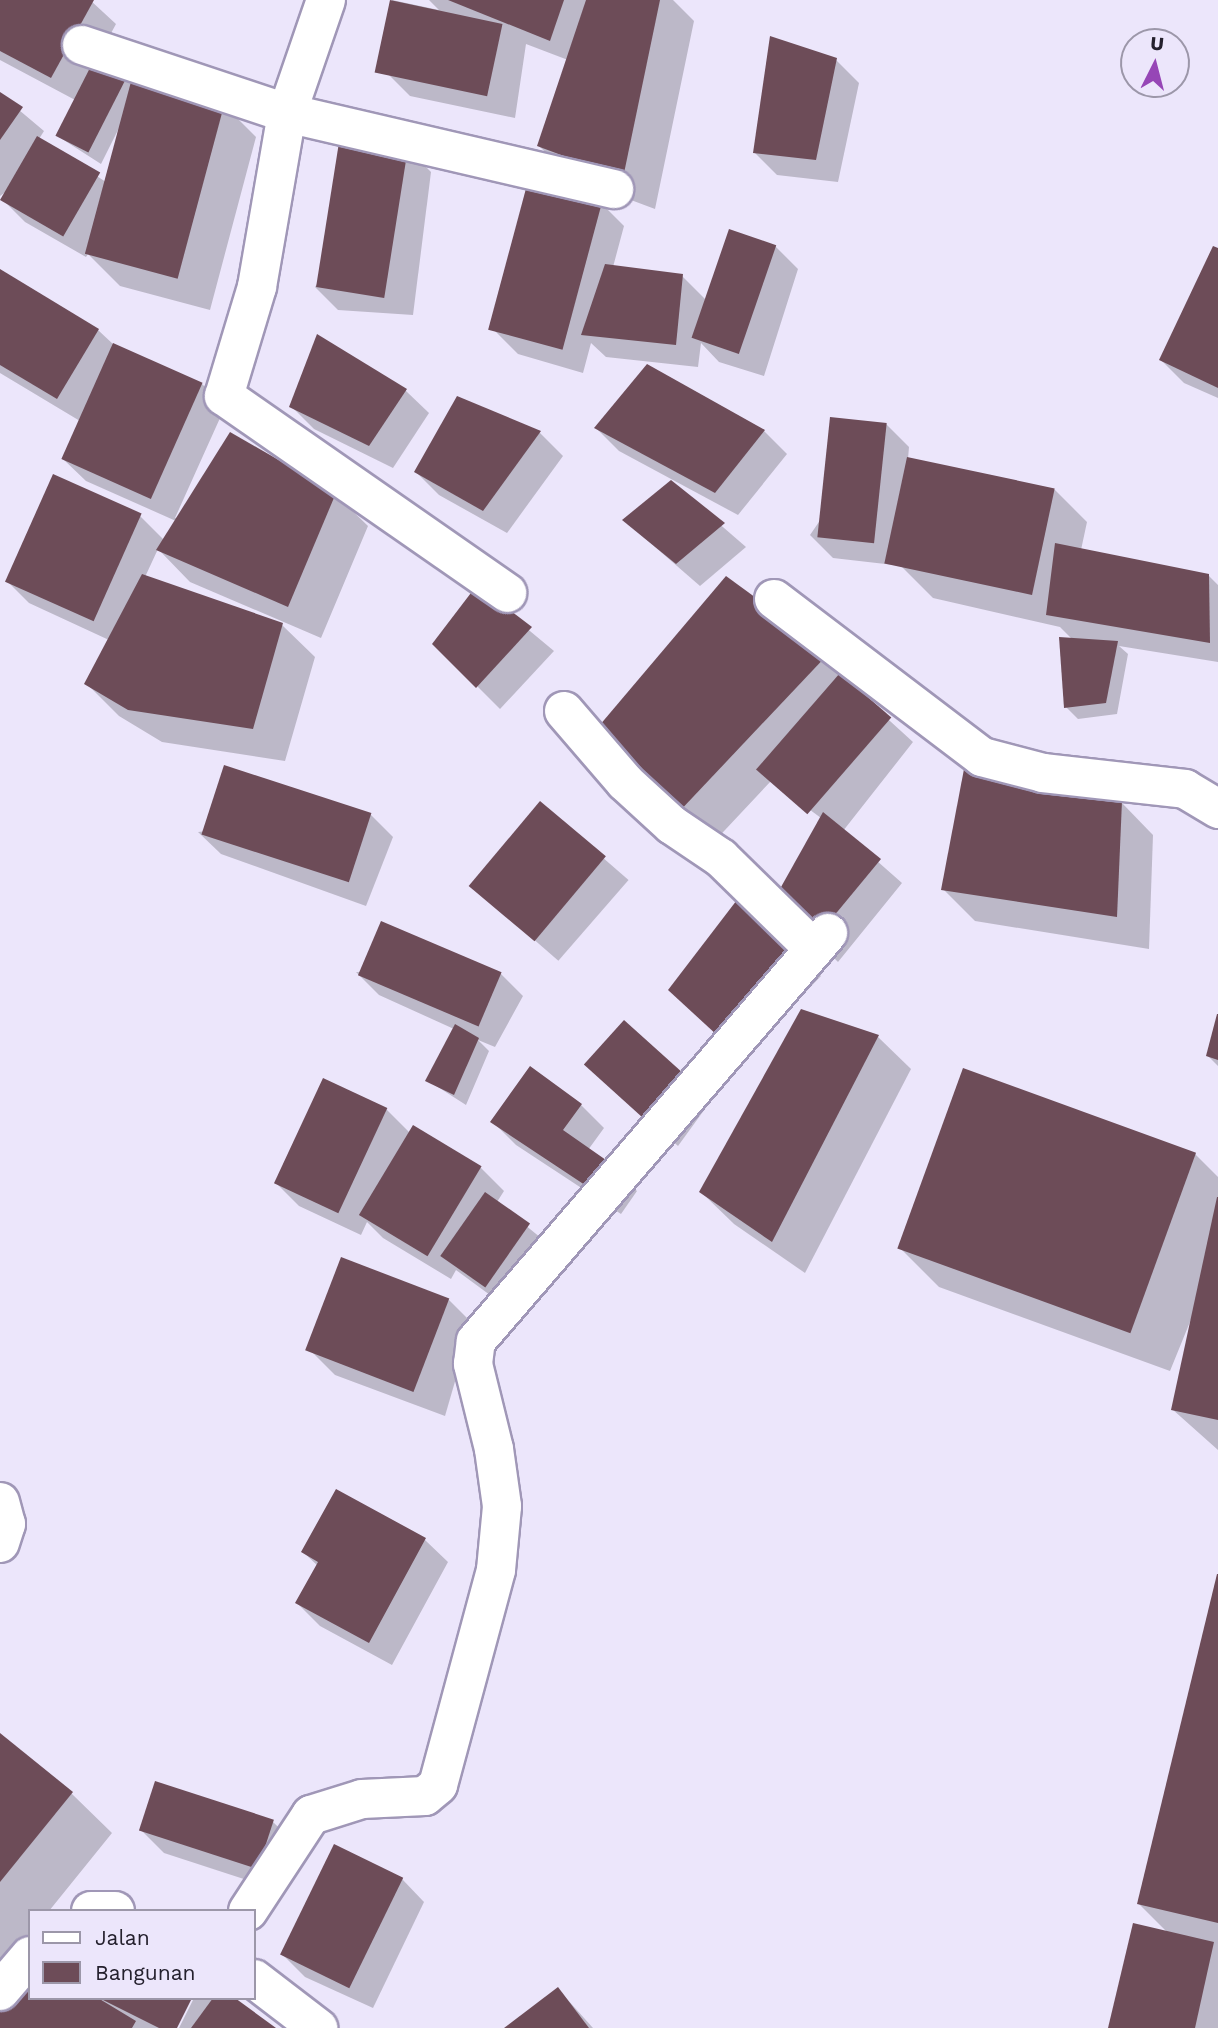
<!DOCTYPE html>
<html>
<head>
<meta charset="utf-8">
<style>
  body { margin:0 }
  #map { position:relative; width:1218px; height:2028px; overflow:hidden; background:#ece6fb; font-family:"Work Sans",sans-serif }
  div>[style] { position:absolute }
  .shadow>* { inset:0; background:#0003; transform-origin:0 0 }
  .building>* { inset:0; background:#6d4c58; transform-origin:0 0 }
  .roads { filter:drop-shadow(2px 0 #a097b7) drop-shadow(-2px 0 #a097b7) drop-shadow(0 2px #a097b7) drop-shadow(0 -2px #a097b7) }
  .minor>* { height:38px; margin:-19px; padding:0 19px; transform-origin:19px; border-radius:19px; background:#fff }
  span { translate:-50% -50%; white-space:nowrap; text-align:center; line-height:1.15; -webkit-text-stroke:7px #ece6fb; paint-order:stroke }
  .legend { position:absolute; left:28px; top:1909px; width:228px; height:91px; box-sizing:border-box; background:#ece6fb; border:2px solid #9c97a9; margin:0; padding:9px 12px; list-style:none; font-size:21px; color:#24202d }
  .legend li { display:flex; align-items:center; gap:14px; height:35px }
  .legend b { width:35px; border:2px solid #9c97a9 }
  .north { position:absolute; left:1120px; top:28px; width:70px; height:70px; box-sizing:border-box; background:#ece6fb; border:2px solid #9c97a9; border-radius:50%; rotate:6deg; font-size:19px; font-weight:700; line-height:28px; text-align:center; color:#24202d }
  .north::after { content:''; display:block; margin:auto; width:24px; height:32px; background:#9646b6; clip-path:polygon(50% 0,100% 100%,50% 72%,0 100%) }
</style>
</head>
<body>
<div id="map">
  <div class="shadow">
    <div style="clip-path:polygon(0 0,90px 0,116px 24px,96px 61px,132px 84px,224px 105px,256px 137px,210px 310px,120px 286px,88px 254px,86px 257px,25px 222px,2px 199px,7px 191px,0 196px,0 94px,44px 131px,39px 139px,106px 182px,119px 128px,101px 164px,59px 137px,77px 101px,0 60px)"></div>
    <div style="clip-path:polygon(392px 0,439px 10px,429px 0,673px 0,694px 21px,655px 209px,572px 178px,539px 146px,568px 60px,526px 44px,515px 118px,410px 96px,387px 73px)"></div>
    <div style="clip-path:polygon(836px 60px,859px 83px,838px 182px,777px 175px,754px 152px)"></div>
    <div style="clip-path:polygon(408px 149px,431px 172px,413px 315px,338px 310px,315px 287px)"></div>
    <div style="clip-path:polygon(601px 203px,624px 226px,613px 267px,682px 276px,705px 299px,704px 308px,775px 246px,798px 269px,764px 376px,719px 362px,701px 343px,698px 367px,606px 357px,591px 343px,583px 373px,518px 354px,495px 331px)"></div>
    <div style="clip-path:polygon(1218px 250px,1218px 398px,1184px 383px,1161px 360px)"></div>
    <div style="clip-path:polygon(0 271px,98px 330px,114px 345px,202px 384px,225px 407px,175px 518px,335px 494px,368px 526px,321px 638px,190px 582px,158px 549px,145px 577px,282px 625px,315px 657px,285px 761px,162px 742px,119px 716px,87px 684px,109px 640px,29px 603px,6px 580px,140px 516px,164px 540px,176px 521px,86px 481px,63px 459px,80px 421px,0 373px)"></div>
    <div style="clip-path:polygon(318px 336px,406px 391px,429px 413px,393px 468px,314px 429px,291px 406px)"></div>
    <div style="clip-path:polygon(457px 398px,540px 433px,563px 456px,507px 533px,439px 495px,416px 472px)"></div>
    <div style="clip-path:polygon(886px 424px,909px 447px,908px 459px,1055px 490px,1087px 522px,1081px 550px,1209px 576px,1218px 585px,1218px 662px,1119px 646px,1128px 654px,1117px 714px,1078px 719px,1066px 707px,1073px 640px,1060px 627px,933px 598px,900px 565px,905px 503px,894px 565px,833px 558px,810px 535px)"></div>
    <div style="clip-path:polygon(596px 428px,764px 431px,787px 454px,738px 515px,619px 451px)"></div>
    <div style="clip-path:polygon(671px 482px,746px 547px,700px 586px,624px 520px)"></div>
    <div style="clip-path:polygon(726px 578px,861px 685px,856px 690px,913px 742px,843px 831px,902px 883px,838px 962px,815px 939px,821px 818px,771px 781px,710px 846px,623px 771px)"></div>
    <div style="clip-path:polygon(478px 588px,554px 651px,500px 709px,435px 644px)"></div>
    <div style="clip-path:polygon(1121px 802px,1153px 835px,1149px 949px,975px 921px,943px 889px)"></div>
    <div style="left:541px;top:804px;width:116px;height:107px;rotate:41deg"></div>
    <div style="clip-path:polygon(370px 814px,393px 837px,366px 906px,221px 854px,198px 832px)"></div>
    <div style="clip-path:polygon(798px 953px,821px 976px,742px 1058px)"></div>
    <div style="clip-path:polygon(356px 972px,501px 974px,523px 996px,495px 1047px,478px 1040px,489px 1051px,466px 1105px,427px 1080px,454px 1029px,379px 995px)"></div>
    <div style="clip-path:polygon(802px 1011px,878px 1037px,911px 1069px,805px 1273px,734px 1224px,701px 1192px)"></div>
    <div style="clip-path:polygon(1218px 1017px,1218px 1066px,1208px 1056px)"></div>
    <div style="clip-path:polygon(588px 1067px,687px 1079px,710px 1102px,678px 1146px)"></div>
    <div style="clip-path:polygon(581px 1105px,604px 1128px,588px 1150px,637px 1191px,621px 1214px,516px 1145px,493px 1122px)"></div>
    <div style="clip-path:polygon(386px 1109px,410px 1133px,414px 1128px,481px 1168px,504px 1191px,497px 1202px,552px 1247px,509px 1309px,456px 1270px,451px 1279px,383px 1238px,367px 1222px,361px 1235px,299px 1206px,276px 1183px)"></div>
    <div style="clip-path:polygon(1195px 1154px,1218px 1177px,1218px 1450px,1172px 1409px,1194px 1312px,1170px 1371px,939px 1287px,899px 1247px)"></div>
    <div style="clip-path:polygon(449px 1300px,472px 1323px,445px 1416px,335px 1375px,312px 1352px)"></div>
    <div style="clip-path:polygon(425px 1540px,448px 1562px,392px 1665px,320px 1626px,297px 1603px,318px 1566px,303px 1552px)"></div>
    <div style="clip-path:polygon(1218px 1577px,1218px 2028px,1110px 2028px,1169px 1934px,1139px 1904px)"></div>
    <div style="clip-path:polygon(0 1735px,72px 1794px,112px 1833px,49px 1911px,30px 1911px,30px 1934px,0 1970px)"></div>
    <div style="clip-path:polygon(273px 1822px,296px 1844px,281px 1891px,164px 1853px,141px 1830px)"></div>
    <div style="clip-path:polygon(402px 1879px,424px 1902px,373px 2008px,305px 1977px,282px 1954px)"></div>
    <div style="clip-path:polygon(558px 1989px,593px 2028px,507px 2028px)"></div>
    <div style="clip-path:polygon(30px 1998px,190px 1998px,175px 2028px,0 2028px,0 2012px)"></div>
    <div style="clip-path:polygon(194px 1998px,232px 1998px,273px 2028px,179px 2028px)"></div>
  </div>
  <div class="building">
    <div style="clip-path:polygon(0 0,94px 0,51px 78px,0 51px)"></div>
    <div style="left:390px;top:0;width:115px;height:74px;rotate:12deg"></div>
    <div style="clip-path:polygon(448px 0,564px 0,550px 41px)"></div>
    <div style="clip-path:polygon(586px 0,660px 0,623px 178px,537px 146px)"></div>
    <div style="clip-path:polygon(770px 36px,837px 58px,816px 160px,753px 153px)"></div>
    <div style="left:94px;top:60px;width:37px;height:85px;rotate:27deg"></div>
    <div style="left:132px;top:78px;width:96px;height:182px;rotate:15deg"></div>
    <div style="clip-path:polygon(0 92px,23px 107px,0 140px)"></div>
    <div style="left:37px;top:136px;width:73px;height:74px;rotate:30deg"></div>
    <div style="left:340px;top:136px;width:69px;height:153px;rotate:9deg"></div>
    <div style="left:528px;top:181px;width:77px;height:154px;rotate:15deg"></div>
    <div style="left:729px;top:229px;width:50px;height:115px;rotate:19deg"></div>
    <div style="clip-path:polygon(1213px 246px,1218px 248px,1218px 388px,1159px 360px)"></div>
    <div style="clip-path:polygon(605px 264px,683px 274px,676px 345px,581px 335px)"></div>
    <div style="clip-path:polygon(0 269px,99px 329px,57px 399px,0 365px)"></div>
    <div style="clip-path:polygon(317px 334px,407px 389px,369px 446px,289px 407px)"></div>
    <div style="left:113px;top:343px;width:98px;height:127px;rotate:24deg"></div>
    <div style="clip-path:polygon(647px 364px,765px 430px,715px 493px,594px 428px)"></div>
    <div style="clip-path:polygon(457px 396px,541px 431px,483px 511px,414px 472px)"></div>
    <div style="left:830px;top:417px;width:57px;height:121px;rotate:6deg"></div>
    <div style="clip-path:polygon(230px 432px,336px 493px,288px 607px,156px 550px)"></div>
    <div style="left:907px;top:457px;width:151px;height:109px;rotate:12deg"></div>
    <div style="left:53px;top:474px;width:97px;height:118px;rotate:24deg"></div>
    <div style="clip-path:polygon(671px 480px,725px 523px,676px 564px,622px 520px)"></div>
    <div style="clip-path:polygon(1055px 543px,1209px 574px,1210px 643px,1046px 615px)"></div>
    <div style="clip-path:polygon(142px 574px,283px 623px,253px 729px,128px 710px,84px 684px)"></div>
    <div style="clip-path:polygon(726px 576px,830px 652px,676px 815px,588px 739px)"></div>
    <div style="clip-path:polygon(477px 585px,532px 627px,476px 688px,432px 644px)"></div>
    <div style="clip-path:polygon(1059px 637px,1118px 641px,1106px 703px,1064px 708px)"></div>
    <div style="left:840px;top:673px;width:68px;height:128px;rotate:41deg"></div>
    <div style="left:224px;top:765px;width:155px;height:73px;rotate:18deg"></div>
    <div style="clip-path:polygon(964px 769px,1122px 801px,1117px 917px,941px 890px)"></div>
    <div style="left:540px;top:801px;width:86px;height:111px;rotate:40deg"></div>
    <div style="clip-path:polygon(823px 812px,881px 859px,814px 940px,776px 896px)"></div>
    <div style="clip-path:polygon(740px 896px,799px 952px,718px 1036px,668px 990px)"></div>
    <div style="left:381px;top:921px;width:131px;height:59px;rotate:23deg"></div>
    <div style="clip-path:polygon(801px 1009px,879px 1035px,772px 1242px,699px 1192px)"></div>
    <div style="clip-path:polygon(1217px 1014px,1218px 1014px,1218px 1060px,1206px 1056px)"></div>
    <div style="left:624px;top:1020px;width:86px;height:60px;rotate:42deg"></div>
    <div style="clip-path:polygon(455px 1024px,479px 1038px,454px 1095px,425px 1081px)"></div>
    <div style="clip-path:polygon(530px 1066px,582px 1104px,563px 1130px,616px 1167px,597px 1193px,490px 1122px)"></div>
    <div style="left:963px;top:1068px;width:248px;height:192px;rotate:20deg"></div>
    <div style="left:323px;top:1078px;width:71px;height:116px;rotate:25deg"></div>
    <div style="left:413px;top:1125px;width:80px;height:105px;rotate:31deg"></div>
    <div style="left:485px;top:1192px;width:55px;height:78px;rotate:35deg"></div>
    <div style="clip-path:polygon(1217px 1197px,1218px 1197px,1218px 1420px,1171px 1410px)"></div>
    <div style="left:341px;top:1257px;width:116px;height:100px;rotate:21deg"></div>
    <div style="clip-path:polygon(336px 1489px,426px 1538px,369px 1643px,295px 1603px,318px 1562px,301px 1552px)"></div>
    <div style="clip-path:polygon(1217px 1574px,1218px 1574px,1218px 1923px,1137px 1904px)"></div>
    <div style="clip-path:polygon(0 1733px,73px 1792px,0 1882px)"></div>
    <div style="left:155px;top:1781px;width:125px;height:52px;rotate:18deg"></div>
    <div style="left:334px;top:1844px;width:77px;height:123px;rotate:26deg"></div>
    <div style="clip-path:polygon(1133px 1923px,1214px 1942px,1195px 2028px,1108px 2028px)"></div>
    <div style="clip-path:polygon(30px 1958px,30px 1998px,98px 1998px,136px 2021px,132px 2028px,0 2028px,0 2008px)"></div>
    <div style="clip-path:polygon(558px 1987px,589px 2028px,504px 2028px)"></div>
    <div style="clip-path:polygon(99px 1998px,192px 1998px,177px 2028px,159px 2028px)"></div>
    <div style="clip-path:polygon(213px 1998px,235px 1998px,276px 2028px,191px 2028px)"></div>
  </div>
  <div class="roads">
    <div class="minor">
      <div style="left:326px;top:0;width:120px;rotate:109deg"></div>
      <div style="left:287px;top:113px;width:177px;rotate:99.8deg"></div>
      <div style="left:257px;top:287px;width:114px;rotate:106.8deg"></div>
      <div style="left:224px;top:396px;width:345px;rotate:34.8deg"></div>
      <div style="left:82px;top:45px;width:216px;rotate:18.4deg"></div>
      <div style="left:287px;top:113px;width:336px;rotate:13.1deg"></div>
      <div style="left:774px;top:599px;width:261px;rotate:37.2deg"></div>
      <div style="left:982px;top:757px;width:63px;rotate:14.7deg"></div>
      <div style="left:1043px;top:773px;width:143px;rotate:6.4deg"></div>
      <div style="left:1185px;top:789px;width:39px;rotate:31deg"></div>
      <div style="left:564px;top:711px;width:94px;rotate:49.3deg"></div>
      <div style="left:625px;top:782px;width:64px;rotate:42.5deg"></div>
      <div style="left:672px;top:825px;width:59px;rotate:34deg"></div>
      <div style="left:721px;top:858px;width:130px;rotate:44.4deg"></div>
      <div style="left:0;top:1502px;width:23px;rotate:75deg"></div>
      <div style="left:6px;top:1524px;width:20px;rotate:108deg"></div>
      <div style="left:91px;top:1911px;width:24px"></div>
      <div style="left:248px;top:1911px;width:115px;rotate:-56.7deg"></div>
      <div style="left:311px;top:1815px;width:53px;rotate:-17.4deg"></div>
      <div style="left:362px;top:1799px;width:63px;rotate:-2.7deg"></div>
      <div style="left:425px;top:1796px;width:17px;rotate:-40deg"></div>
      <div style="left:438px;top:1785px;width:223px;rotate:-74.9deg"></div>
      <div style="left:496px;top:1570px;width:64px;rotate:-84.6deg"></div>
      <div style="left:502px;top:1506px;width:58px;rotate:-98deg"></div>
      <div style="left:494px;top:1449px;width:88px;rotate:-103.9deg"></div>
      <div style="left:473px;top:1364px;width:23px;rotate:-83deg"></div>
      <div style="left:476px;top:1341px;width:539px;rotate:-49.21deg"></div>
      <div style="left:254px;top:1979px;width:81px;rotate:37.4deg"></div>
      <div style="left:0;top:1991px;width:46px;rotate:-49.4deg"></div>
    </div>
  </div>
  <ul class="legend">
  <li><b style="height:9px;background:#fff"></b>Jalan</li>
  <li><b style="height:19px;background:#6d4c58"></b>Bangunan</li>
  </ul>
  <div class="north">U</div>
</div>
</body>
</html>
